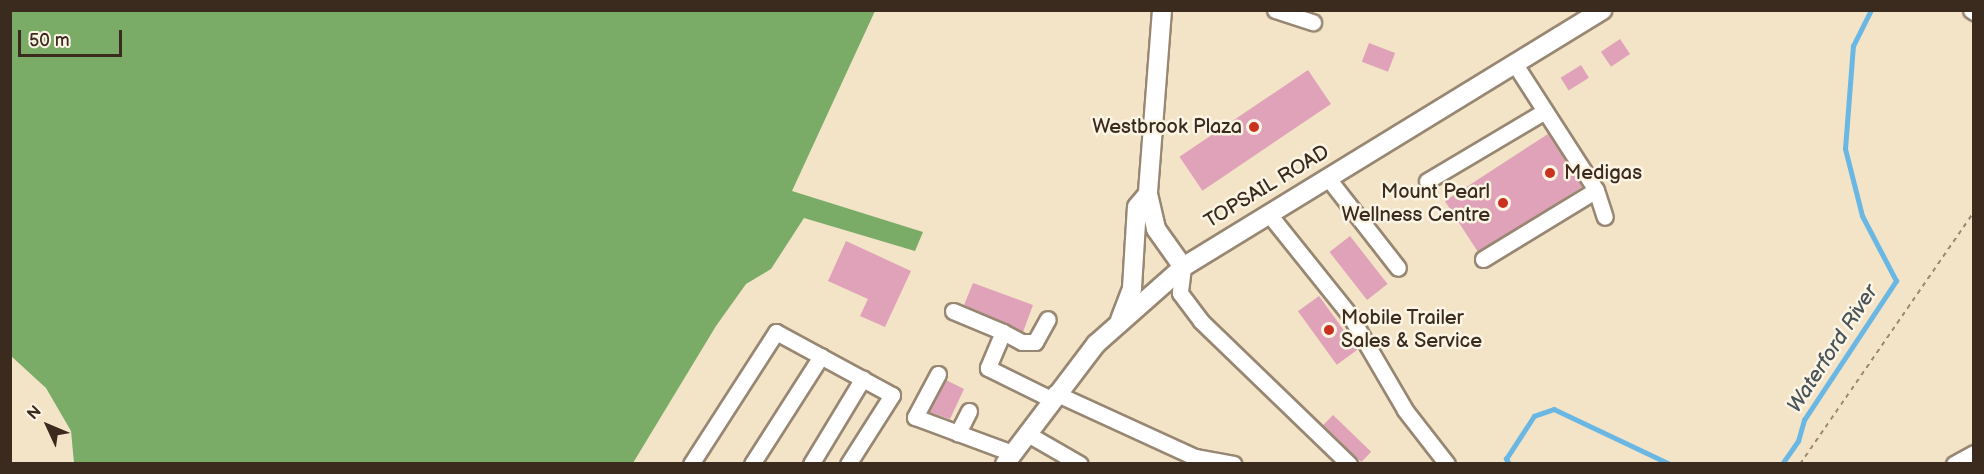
<!DOCTYPE html>
<html>
<head>
<meta charset="utf-8">
<style>
  body { margin:0 }
  #map { position:relative; width:1984px; height:474px; overflow:hidden; background:#f3e4c8; font-family:"Balsamiq Sans",sans-serif }
  div>[style] { position:absolute }
  .forest>* { inset:0; background:#7aac68 }
  .stream>* { height:4.5px; margin:-2.25px; padding:0 2.25px; transform-origin:2.25px; border-radius:2.25px; background:#6ab7e4 }
  .building>* { inset:0; background:#dfa2b8; transform-origin:0 0 }
  .path>* { height:2px; margin-top:-1px; transform-origin:0; background:repeating-linear-gradient(90deg,#978773 0 4.5px,transparent 0 9px) }
  .roads { filter:drop-shadow(2px 0 #978773) drop-shadow(-2px 0 #978773) drop-shadow(0 2px #978773) drop-shadow(0 -2px #978773) }
  .minor>* { height:15px; margin:-7.5px; padding:0 7.5px; transform-origin:7.5px; border-radius:7.5px; background:#fff }
  .major>* { height:18px; margin:-9px; padding:0 9px; transform-origin:9px; border-radius:9px; background:#fff }
  .dots>* { width:16px; height:16px; translate:-50% -50%; box-sizing:border-box; border:3px solid #fcf5e5; border-radius:50% }
  span { translate:-50% -50%; white-space:nowrap; text-align:center; line-height:1.15; -webkit-text-stroke:5px #fcf5e5; paint-order:stroke }
  .poi-label { font-size:20px; color:#3b2a1e }
  .right { translate:-100% -50%; text-align:right }
  .left { translate:0 -50%; text-align:left }
  .street-label { font-size:20px; color:#3b2a1e }
  .water-label { font-size:21px; color:#495459; font-style:italic }
  .frame { position:absolute; inset:0; border:12px solid #3b2a1e; pointer-events:none }
  .north { position:absolute; left:18px; top:396px; width:60px; height:60px; -webkit-text-stroke:4px #fcf5e5; paint-order:stroke; rotate:314deg; font-size:16px; font-weight:700; line-height:24px; text-align:center; color:#3b2a1e }
  .north::after { content:''; display:block; margin:auto; width:21px; height:27px; background:#3b2a1e; clip-path:polygon(50% 0,100% 100%,50% 72%,0 100%) }
  .scale { position:absolute; left:18px; top:30px; width:104px; height:27px; box-sizing:border-box; border:3px solid #3b2a1e; border-top:0; padding-left:8px; font-size:18px; line-height:21px; white-space:nowrap; color:#3b2a1e; -webkit-text-stroke:4px #fcf5e5; paint-order:stroke }
</style>
</head>
<body>
<div id="map">
  <div class="forest">
    <div style="clip-path:polygon(10px 11px,875px 11px,792px 191px,923px 232px,915px 251px,804px 218px,771px 269px,746px 284px,716px 326px,633px 463px,74px 463px,71px 431px,46px 388px,11px 356px)"></div>
  </div>
  <div class="stream">
    <div style="left:1509px;top:464px;width:6px;rotate:-121deg"></div>
    <div style="left:1506px;top:459px;width:51px;rotate:-56.9deg"></div>
    <div style="left:1534px;top:416px;width:21px;rotate:-19deg"></div>
    <div style="left:1554px;top:409px;width:128px;rotate:25.4deg"></div>
    <div style="left:1782px;top:464px;width:28px;rotate:-55deg"></div>
    <div style="left:1798px;top:441px;width:22px;rotate:-74deg"></div>
    <div style="left:1804px;top:420px;width:167px;rotate:-56.5deg"></div>
    <div style="left:1896px;top:281px;width:73px;rotate:-117.6deg"></div>
    <div style="left:1862px;top:216px;width:69px;rotate:-104.2deg"></div>
    <div style="left:1845px;top:149px;width:103px;rotate:-85.6deg"></div>
    <div style="left:1853px;top:46px;width:40px;rotate:-63.4deg"></div>
  </div>
  <div class="building">
    <div style="left:1620px;top:39px;width:18px;height:23px;rotate:56deg"></div>
    <div style="left:1369px;top:43px;width:28px;height:20px;rotate:21deg"></div>
    <div style="left:1581px;top:65px;width:15px;height:24px;rotate:58deg"></div>
    <div style="left:1308px;top:70px;width:41px;height:155px;rotate:56deg"></div>
    <div style="left:1548px;top:134px;width:63px;height:123px;rotate:57deg"></div>
    <div style="left:1350px;top:236px;width:61px;height:26px;rotate:52deg"></div>
    <div style="clip-path:polygon(846px 241px,911px 271px,885px 327px,860px 316px,868px 299px,828px 281px)"></div>
    <div style="clip-path:polygon(973px 283px,1033px 305px,1023px 332px,964px 305px)"></div>
    <div style="left:1319px;top:296px;width:66px;height:26px;rotate:54deg"></div>
    <div style="clip-path:polygon(946px 380px,964px 389px,950px 419px,929px 412px)"></div>
    <div style="left:1333px;top:415px;width:53px;height:14px;rotate:44deg"></div>
  </div>
  <div class="path">
    <div style="left:1800px;top:464px;width:306px;rotate:-55.4deg"></div>
  </div>
  <div class="roads">
    <div class="minor">
      <div style="left:1275px;top:10px;width:40px;rotate:18deg"></div>
      <div style="left:1971px;top:10px;width:4px;rotate:34deg"></div>
      <div style="left:1327px;top:177px;width:115px;rotate:52deg"></div>
      <div style="left:1427px;top:181px;width:137px;rotate:-30.7deg"></div>
      <div style="left:1596px;top:190px;width:28px;rotate:72deg"></div>
      <div style="left:1268px;top:213px;width:129px;rotate:51.3deg"></div>
      <div style="left:1349px;top:314px;width:111px;rotate:59.7deg"></div>
      <div style="left:1405px;top:410px;width:68px;rotate:52.1deg"></div>
      <div style="left:1483px;top:259px;width:132px;rotate:-31.4deg"></div>
      <div style="left:1596px;top:190px;width:148px;rotate:-122.8deg"></div>
      <div style="left:1183px;top:267px;width:26px;rotate:97deg"></div>
      <div style="left:1180px;top:293px;width:35px;rotate:53deg"></div>
      <div style="left:1201px;top:321px;width:206px;rotate:44deg"></div>
      <div style="left:953px;top:311px;width:54px;rotate:22.8deg"></div>
      <div style="left:1003px;top:332px;width:39px;rotate:113deg"></div>
      <div style="left:988px;top:368px;width:70px;rotate:26.2deg"></div>
      <div style="left:1003px;top:332px;width:21px;rotate:28deg"></div>
      <div style="left:1022px;top:342px;width:13px"></div>
      <div style="left:1035px;top:342px;width:26px;rotate:-61deg"></div>
      <div style="left:938px;top:374px;width:49px;rotate:118.1deg"></div>
      <div style="left:915px;top:417px;width:46px;rotate:20.4deg"></div>
      <div style="left:1055px;top:393px;width:154px;rotate:24.6deg"></div>
      <div style="left:1195px;top:457px;width:39px;rotate:10deg"></div>
      <div style="left:969px;top:411px;width:25px;rotate:117deg"></div>
      <div style="left:958px;top:433px;width:58px;rotate:20.3deg"></div>
      <div style="left:1026px;top:433px;width:62px;rotate:29.9deg"></div>
      <div style="left:691px;top:464px;width:157px;rotate:-57.2deg"></div>
      <div style="left:776px;top:332px;width:132px;rotate:28.5deg"></div>
      <div style="left:892px;top:395px;width:82px;rotate:122.5deg"></div>
      <div style="left:752px;top:464px;width:128px;rotate:-57.4deg"></div>
      <div style="left:811px;top:464px;width:100px;rotate:-58.8deg"></div>
      <div style="left:1954px;top:464px;width:23px;rotate:-29deg"></div>
    </div>
    <div class="major">
      <div style="left:1162px;top:10px;width:185px;rotate:94.4deg"></div>
      <div style="left:1148px;top:194px;width:36px;rotate:77deg"></div>
      <div style="left:1156px;top:229px;width:47px;rotate:54.6deg"></div>
      <div style="left:1120px;top:320px;width:34px;rotate:-69deg"></div>
      <div style="left:1132px;top:288px;width:81px;rotate:-86.5deg"></div>
      <div style="left:1137px;top:207px;width:17px;rotate:-50deg"></div>
      <div style="left:1005px;top:464px;width:151px;rotate:-52.8deg"></div>
      <div style="left:1096px;top:344px;width:116px;rotate:-41.5deg"></div>
      <div style="left:1183px;top:267px;width:492px;rotate:-31.5deg"></div>
    </div>
  </div>
  <div class="dots">
    <div style="left:1254px;top:127px;background:#c8321e"></div>
    <div style="left:1550px;top:173px;background:#c8321e"></div>
    <div style="left:1503px;top:203px;background:#c8321e"></div>
    <div style="left:1329px;top:330px;background:#c8321e"></div>
  </div>
  <div class="poi-label">
    <span class="right" style="left:1242px;top:127px">Westbrook Plaza</span>
    <span class="left" style="left:1564px;top:173px">Medigas</span>
    <span class="right" style="left:1490px;top:204px">Mount Pearl<br>Wellness Centre</span>
    <span class="left" style="left:1341px;top:330px">Mobile Trailer<br>Sales &amp; Service</span>
  </div>
  <div class="street-label">
    <span style="left:1267px;top:187px;rotate:-31deg">TOPSAIL ROAD</span>
  </div>
  <div class="water-label">
    <span style="left:1833px;top:349px;rotate:-57deg">Waterford River</span>
  </div>
  <div class="frame"></div>
  <div class="north">N</div>
  <div class="scale">50 m</div>
</div>
</body>
</html>
